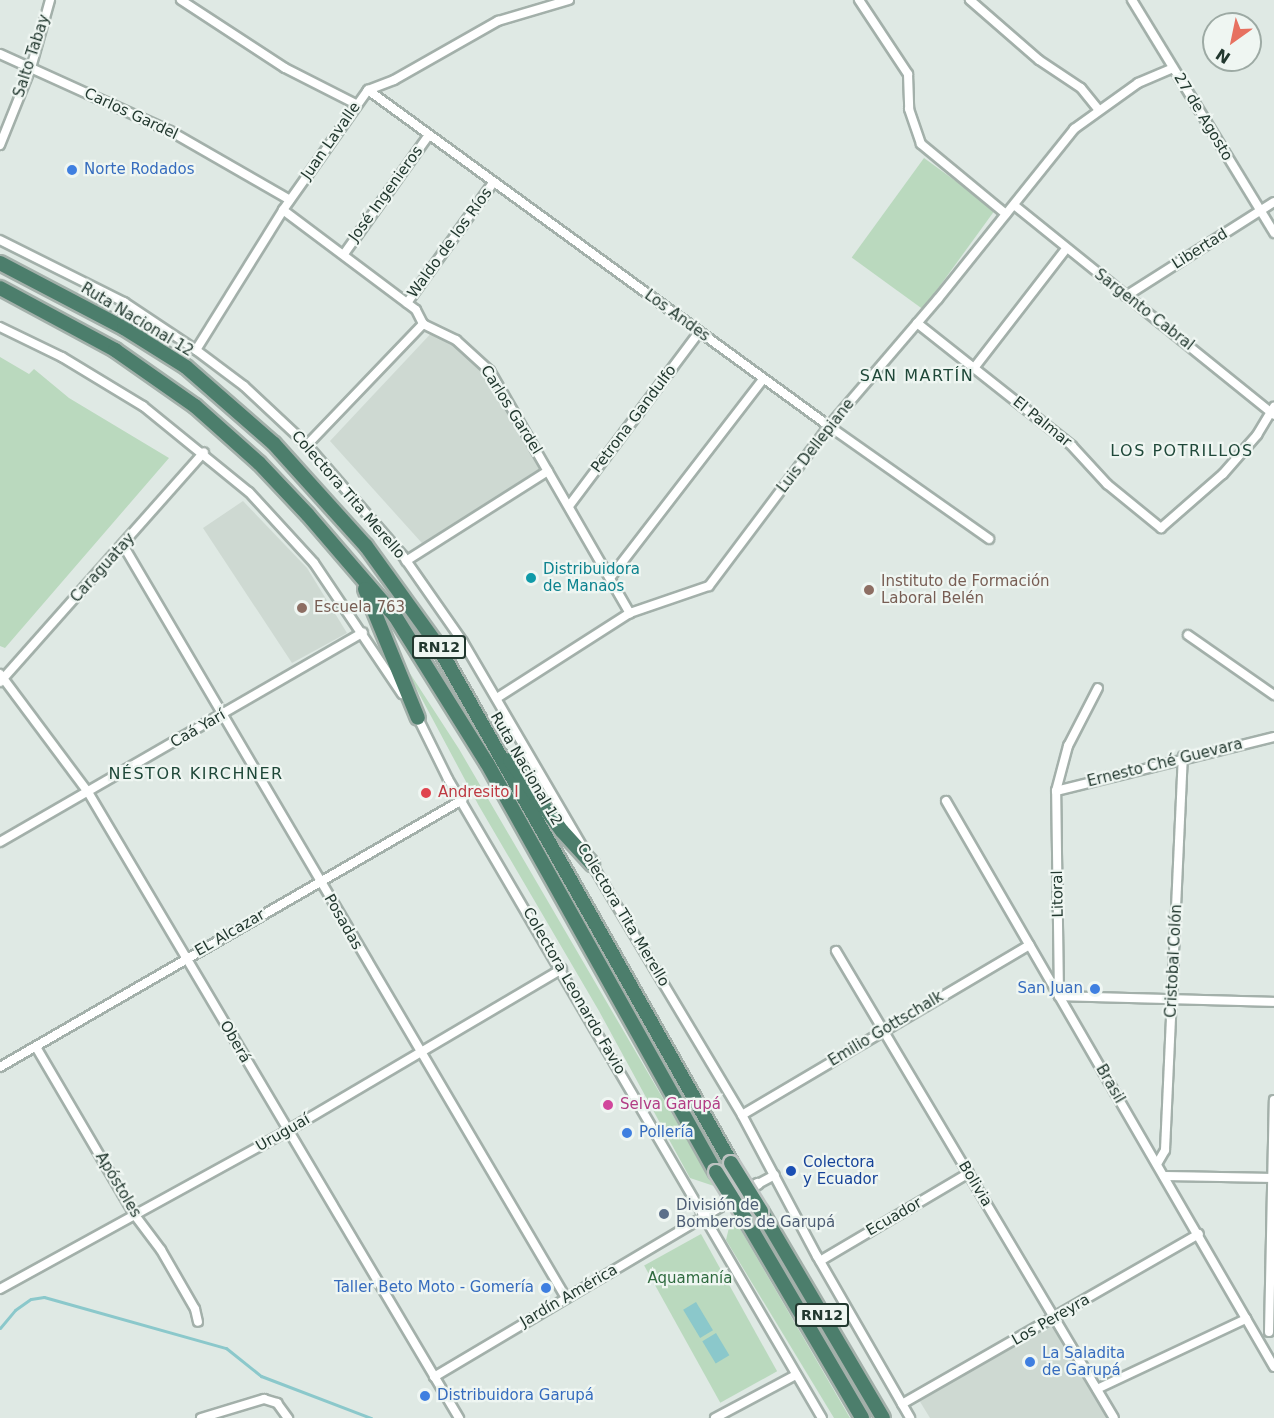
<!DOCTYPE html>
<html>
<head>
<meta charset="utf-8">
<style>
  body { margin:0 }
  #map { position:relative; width:1274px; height:1418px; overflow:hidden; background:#dfe9e4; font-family:"DejaVu Sans",sans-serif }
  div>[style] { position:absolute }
  .built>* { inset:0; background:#ced9d2 }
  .green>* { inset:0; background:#bad9be; transform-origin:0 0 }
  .water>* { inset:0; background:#8bc8cb; transform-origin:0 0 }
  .stream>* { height:3px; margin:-1.5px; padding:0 1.5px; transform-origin:1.5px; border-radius:1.5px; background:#8bc8cb }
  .roads { filter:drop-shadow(2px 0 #a3b0aa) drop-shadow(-2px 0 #a3b0aa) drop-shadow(0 2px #a3b0aa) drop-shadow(0 -2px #a3b0aa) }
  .minor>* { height:8px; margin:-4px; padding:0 4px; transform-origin:4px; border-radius:4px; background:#fff }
  .tertiary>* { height:10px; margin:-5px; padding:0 5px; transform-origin:5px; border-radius:5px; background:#fff }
  .trunk>* { height:14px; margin:-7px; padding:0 7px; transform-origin:7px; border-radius:7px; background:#4c7e6c }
  .bridges { filter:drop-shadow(2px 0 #bdc3c1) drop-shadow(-2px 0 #bdc3c1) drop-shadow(0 2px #bdc3c1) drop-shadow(0 -2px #bdc3c1) }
  .trunk-bridge>* { height:14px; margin:-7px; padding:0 7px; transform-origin:7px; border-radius:7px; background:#4c7e6c }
  .dots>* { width:16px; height:16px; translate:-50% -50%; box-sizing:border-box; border:3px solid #eff6f2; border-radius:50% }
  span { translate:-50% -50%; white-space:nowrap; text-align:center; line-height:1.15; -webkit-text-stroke:4.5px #eff6f2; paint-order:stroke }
  .shield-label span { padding:2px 4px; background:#eff6f2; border:2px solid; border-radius:4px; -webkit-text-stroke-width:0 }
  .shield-label { font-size:14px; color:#22382f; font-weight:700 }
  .street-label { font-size:15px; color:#22382f }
  .shop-label { font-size:15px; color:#366cbe }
  .left { translate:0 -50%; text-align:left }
  .right { translate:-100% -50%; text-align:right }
  .culture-label { font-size:15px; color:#0d838f }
  .education-label { font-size:15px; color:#785e54 }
  .health-label { font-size:15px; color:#be3a42 }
  .hotel-label { font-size:15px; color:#b23c85 }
  .transit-label { font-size:15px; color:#164399 }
  .service-label { font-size:15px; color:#4e5e75 }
  .park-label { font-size:15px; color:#2f6b3f }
  .neighbourhood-label { font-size:16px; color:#1f4839; letter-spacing:1.5px }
  .north { position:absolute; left:1202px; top:12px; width:60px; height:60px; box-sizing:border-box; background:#eff6f2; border:2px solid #9daaa4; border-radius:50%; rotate:213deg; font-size:16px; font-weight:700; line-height:24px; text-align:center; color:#22382f }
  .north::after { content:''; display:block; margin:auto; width:21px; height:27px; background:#e77160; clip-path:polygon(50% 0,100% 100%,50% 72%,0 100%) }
</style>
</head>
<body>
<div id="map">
  <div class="built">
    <div style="clip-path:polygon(436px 328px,482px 370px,548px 478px,430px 552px,330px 441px)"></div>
    <div style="clip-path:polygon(243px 501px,307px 568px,347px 633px,292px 663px,203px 528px)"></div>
    <div style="clip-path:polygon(1052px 1324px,1107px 1418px,930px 1418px,919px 1400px)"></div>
  </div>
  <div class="green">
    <div style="left:924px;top:158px;width:88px;height:123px;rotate:36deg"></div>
    <div style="clip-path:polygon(0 357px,29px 374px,34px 369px,69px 398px,169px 458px,5px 648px,0 646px)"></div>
    <div style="clip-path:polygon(400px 658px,459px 749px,714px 1186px,690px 1178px,599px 1011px,479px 806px)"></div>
    <div style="clip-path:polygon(732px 1215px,850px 1418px,834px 1418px,726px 1240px)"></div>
    <div style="left:701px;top:1234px;width:157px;height:65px;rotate:61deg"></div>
  </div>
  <div class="water">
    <div style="left:696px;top:1302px;width:33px;height:15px;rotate:59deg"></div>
    <div style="left:716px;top:1333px;width:26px;height:16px;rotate:59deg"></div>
  </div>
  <div class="stream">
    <div style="left:0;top:1328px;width:23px;rotate:-50deg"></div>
    <div style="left:15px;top:1310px;width:19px;rotate:-35deg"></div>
    <div style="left:31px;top:1299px;width:13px;rotate:-9deg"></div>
    <div style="left:44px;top:1297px;width:189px;rotate:15.7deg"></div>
    <div style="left:226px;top:1348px;width:45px;rotate:38.7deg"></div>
    <div style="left:261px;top:1376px;width:118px;rotate:20.9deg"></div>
  </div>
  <div class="roads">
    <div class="minor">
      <div style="left:181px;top:0;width:124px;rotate:33.2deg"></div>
      <div style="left:285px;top:68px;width:80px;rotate:26.9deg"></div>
      <div style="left:859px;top:0;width:89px;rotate:56.5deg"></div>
      <div style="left:908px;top:74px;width:35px;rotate:88deg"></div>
      <div style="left:909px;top:109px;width:37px;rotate:71deg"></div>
      <div style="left:921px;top:144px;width:110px;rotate:39.5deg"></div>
      <div style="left:970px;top:0;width:91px;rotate:41deg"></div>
      <div style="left:1039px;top:60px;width:50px;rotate:33.7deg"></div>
      <div style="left:1081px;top:88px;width:27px;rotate:51deg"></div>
      <div style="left:1132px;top:0;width:273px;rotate:58.6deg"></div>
      <div style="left:0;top:54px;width:187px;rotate:24.4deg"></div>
      <div style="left:170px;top:131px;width:138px;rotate:29.9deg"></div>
      <div style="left:368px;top:90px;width:570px;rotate:36.09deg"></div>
      <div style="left:829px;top:426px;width:196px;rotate:35.2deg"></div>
      <div style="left:0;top:145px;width:83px;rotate:-68.1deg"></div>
      <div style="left:31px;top:68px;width:71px;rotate:-74.4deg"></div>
      <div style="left:1014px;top:205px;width:334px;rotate:38.9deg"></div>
      <div style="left:283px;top:210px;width:166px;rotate:36.9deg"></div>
      <div style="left:416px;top:310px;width:16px;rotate:63deg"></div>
      <div style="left:423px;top:324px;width:37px;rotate:26deg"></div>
      <div style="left:456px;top:340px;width:46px;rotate:42.4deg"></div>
      <div style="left:490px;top:371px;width:280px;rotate:60deg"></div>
      <div style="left:0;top:240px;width:139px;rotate:26.6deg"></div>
      <div style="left:124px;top:302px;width:87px;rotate:33.7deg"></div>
      <div style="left:196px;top:350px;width:60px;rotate:36.9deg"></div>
      <div style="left:244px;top:386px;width:86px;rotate:43.1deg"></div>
      <div style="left:307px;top:445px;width:147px;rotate:49.1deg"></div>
      <div style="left:403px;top:556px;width:105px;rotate:55.1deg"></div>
      <div style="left:463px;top:642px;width:238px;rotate:59.7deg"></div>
      <div style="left:344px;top:254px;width:146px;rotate:-54.5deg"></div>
      <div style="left:1126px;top:296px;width:175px;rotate:-32.4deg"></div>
      <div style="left:407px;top:303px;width:148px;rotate:-54.4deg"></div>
      <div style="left:917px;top:323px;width:198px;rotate:38.4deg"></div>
      <div style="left:1072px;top:446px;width:52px;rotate:47.4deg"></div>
      <div style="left:1107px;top:484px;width:70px;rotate:39.2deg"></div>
      <div style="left:1161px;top:528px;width:82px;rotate:-41.1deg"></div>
      <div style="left:1223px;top:474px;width:52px;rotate:-48.9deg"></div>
      <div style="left:1257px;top:435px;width:33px;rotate:-59deg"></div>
      <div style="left:0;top:327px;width:69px;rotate:25.8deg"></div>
      <div style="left:62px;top:357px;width:95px;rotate:31.2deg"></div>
      <div style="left:143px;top:406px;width:136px;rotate:39.1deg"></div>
      <div style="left:249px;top:492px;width:96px;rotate:47.5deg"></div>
      <div style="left:314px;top:563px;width:158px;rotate:56.1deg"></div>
      <div style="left:196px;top:350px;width:165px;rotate:-58.1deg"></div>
      <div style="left:283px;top:210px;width:147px;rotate:-54.7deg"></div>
      <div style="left:368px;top:90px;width:28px;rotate:-21deg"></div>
      <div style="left:394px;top:80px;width:120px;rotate:-29.6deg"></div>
      <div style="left:498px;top:21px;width:74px;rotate:-16.5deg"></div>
      <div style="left:974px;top:368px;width:150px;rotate:-52.3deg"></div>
      <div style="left:307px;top:445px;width:168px;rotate:-46.2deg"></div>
      <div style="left:569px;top:506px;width:217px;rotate:-53.2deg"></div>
      <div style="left:123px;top:545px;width:874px;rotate:59.53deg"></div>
      <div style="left:406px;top:561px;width:168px;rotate:-32.4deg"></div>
      <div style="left:610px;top:578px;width:251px;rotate:-52.4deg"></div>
      <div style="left:1188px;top:635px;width:105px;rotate:34.9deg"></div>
      <div style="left:0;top:674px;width:147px;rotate:53.3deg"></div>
      <div style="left:88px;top:792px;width:728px;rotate:59.35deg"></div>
      <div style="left:0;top:682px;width:307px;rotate:-48.4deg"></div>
      <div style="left:497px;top:698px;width:158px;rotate:-32.6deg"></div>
      <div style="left:630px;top:613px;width:83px;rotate:-18.9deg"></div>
      <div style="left:709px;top:586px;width:200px;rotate:-53.1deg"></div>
      <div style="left:829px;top:426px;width:167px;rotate:-49.4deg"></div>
      <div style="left:938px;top:299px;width:218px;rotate:-51.3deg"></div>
      <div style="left:1074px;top:129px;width:79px;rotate:-35.7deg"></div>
      <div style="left:1138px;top:83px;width:38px;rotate:-23deg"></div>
      <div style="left:416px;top:714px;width:72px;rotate:63.8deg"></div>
      <div style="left:448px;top:779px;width:740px;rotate:59.66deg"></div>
      <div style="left:1056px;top:791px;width:225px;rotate:-13.9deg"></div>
      <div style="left:946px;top:801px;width:654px;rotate:59.91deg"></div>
      <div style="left:0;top:842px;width:419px;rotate:-30deg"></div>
      <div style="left:590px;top:861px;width:296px;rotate:59.1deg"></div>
      <div style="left:742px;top:1115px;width:160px;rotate:62deg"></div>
      <div style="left:817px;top:1256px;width:187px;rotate:60.1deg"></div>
      <div style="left:836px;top:951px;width:543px;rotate:59.24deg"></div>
      <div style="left:1059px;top:996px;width:205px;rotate:-90.8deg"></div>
      <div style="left:1056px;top:791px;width:47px;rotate:-75.1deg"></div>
      <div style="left:1068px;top:746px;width:65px;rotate:-62.7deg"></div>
      <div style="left:1059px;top:996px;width:215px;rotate:1.6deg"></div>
      <div style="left:36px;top:1047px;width:194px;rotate:59.6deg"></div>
      <div style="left:134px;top:1214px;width:45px;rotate:53.1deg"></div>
      <div style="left:161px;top:1250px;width:68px;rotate:60deg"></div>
      <div style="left:195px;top:1309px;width:13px;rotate:77deg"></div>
      <div style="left:0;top:1067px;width:534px;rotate:-30.02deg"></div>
      <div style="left:742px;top:1115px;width:334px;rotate:-30.6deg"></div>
      <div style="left:1157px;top:1164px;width:16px;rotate:-60deg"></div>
      <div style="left:1165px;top:1150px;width:394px;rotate:-87.4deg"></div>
      <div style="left:1164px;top:1176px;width:110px;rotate:1deg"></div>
      <div style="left:758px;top:1184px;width:19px;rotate:-28deg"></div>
      <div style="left:820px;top:1261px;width:173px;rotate:-30.6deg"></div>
      <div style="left:0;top:1289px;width:328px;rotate:-28.8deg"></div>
      <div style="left:287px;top:1131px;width:319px;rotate:-30.5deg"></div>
      <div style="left:1269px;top:1332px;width:232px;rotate:-88.8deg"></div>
      <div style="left:434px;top:1377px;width:337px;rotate:-30.7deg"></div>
      <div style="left:1097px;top:1389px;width:165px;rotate:-25.2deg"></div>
      <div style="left:902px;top:1404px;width:342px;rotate:-29.8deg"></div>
      <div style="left:201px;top:1418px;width:66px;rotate:-16.8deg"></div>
      <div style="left:264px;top:1399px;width:14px;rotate:17deg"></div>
      <div style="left:277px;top:1403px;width:19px;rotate:54deg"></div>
      <div style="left:715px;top:1418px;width:92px;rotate:-28deg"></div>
    </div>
    <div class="tertiary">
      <div style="left:724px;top:1205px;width:40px;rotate:-32deg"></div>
    </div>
    <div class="trunk">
      <div style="left:0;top:263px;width:140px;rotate:27.7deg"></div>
      <div style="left:124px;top:328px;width:73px;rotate:32.2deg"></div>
      <div style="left:186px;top:367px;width:117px;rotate:41.2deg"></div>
      <div style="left:274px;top:444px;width:137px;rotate:48deg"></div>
      <div style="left:366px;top:546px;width:120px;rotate:54.2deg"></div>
      <div style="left:436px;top:643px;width:598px;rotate:60.43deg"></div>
      <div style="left:0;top:288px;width:131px;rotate:28.3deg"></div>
      <div style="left:115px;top:350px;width:98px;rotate:35deg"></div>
      <div style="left:195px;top:406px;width:86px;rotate:41.7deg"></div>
      <div style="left:259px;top:463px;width:71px;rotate:46.7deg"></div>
      <div style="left:308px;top:515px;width:133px;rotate:49.3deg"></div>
      <div style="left:395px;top:616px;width:173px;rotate:58deg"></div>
      <div style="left:487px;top:763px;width:469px;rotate:60.8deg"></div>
      <div style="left:365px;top:589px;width:139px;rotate:67.7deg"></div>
      <div style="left:510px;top:760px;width:88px;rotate:53.8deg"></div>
      <div style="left:562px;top:831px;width:45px;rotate:47.7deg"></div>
      <div style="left:761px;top:1211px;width:240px;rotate:59.5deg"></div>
      <div style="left:746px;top:1220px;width:229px;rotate:59.6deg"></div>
    </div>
  </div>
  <div class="bridges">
    <div class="trunk-bridge">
      <div style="left:731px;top:1163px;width:57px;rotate:58deg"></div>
      <div style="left:716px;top:1172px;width:57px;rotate:58deg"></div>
    </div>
  </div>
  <div class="dots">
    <div style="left:72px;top:170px;background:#3f7fe0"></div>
    <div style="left:531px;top:578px;background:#0f9aa8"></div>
    <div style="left:869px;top:590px;background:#8d6e63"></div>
    <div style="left:302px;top:608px;background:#8d6e63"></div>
    <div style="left:426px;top:793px;background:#e0444e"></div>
    <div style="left:1095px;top:989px;background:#3f7fe0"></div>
    <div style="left:608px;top:1105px;background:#d1479c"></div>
    <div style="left:627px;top:1133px;background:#3f7fe0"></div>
    <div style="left:791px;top:1171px;background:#1a4fb4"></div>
    <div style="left:664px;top:1214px;background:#5c6f8a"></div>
    <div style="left:546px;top:1288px;background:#3f7fe0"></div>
    <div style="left:1030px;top:1362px;background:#3f7fe0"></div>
    <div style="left:425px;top:1396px;background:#3f7fe0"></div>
  </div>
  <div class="shield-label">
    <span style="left:439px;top:647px">RN12</span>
    <span style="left:822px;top:1315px">RN12</span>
  </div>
  <div class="street-label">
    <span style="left:32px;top:56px;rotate:-72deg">Salto Tabay</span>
    <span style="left:131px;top:114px;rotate:25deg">Carlos Gardel</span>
    <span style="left:1203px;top:117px;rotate:59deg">27 de Agosto</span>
    <span style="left:331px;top:141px;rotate:-55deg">Juan Lavalle</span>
    <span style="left:386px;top:194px;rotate:-54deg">José Ingenieros</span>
    <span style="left:450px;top:243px;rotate:-54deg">Waldo de los Ríos</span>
    <span style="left:1200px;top:249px;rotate:-32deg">Libertad</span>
    <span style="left:1144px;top:310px;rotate:38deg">Sargento Cabral</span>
    <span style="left:677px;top:316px;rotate:36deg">Los Andes</span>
    <span style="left:137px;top:320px;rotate:31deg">Ruta Nacional 12</span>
    <span style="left:511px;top:410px;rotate:58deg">Carlos Gardel</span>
    <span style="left:634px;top:419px;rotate:-53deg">Petrona Gandulfo</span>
    <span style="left:1042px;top:422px;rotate:39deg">El Palmar</span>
    <span style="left:816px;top:446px;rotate:-52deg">Luis Dellepiane</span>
    <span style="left:348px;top:495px;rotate:49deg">Colectora Tita Merello</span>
    <span style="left:103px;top:568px;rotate:-48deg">Caraguatay</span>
    <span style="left:198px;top:729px;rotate:-30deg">Caá Yarí</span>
    <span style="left:1165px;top:763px;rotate:-14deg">Ernesto Ché Guevara</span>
    <span style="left:526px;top:769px;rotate:60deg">Ruta Nacional 12</span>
    <span style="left:1058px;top:894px;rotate:-91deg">Litoral</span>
    <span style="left:623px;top:915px;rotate:59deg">Colectora Tita Merello</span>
    <span style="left:343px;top:922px;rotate:60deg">Posadas</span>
    <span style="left:230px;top:933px;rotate:-30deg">EL Alcazar</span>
    <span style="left:1174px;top:961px;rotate:-87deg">Cristobal Colón</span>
    <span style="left:574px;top:991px;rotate:60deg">Colectora Leonardo Favio</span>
    <span style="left:886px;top:1029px;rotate:-31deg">Emilio Gottschalk</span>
    <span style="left:235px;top:1042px;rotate:60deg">Oberá</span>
    <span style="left:1110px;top:1084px;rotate:60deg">Brasil</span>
    <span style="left:283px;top:1133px;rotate:-30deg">Uruguaí</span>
    <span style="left:975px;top:1184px;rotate:59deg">Bolivia</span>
    <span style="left:118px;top:1185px;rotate:59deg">Apóstoles</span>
    <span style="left:894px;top:1217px;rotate:-30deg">Ecuador</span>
    <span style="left:569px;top:1296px;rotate:-30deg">Jardín América</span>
    <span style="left:1051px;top:1320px;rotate:-30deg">Los Pereyra</span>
  </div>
  <div class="shop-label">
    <span class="left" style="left:84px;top:170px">Norte Rodados</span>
    <span class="right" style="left:1083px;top:989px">San Juan</span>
    <span class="left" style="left:639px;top:1133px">Pollería</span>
    <span class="right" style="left:534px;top:1288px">Taller Beto Moto - Gomería</span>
    <span class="left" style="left:1042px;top:1362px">La Saladita<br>de Garupá</span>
    <span class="left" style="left:437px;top:1396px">Distribuidora Garupá</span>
  </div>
  <div class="culture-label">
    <span class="left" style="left:543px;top:578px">Distribuidora<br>de Manaos</span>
  </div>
  <div class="education-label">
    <span class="left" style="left:881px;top:590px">Instituto de Formación<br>Laboral Belén</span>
    <span class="left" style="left:314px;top:608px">Escuela 763</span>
  </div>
  <div class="health-label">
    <span class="left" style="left:438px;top:793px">Andresito I</span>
  </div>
  <div class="hotel-label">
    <span class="left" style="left:620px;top:1105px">Selva Garupá</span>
  </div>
  <div class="transit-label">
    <span class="left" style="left:803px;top:1171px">Colectora<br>y Ecuador</span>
  </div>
  <div class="service-label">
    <span class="left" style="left:676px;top:1214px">División de<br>Bomberos de Garupá</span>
  </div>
  <div class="park-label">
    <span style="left:690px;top:1279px">Aquamanía</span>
  </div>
  <div class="neighbourhood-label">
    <span style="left:917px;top:376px">SAN MARTÍN</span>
    <span style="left:1182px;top:451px">LOS POTRILLOS</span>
    <span style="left:196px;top:774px">NÉSTOR KIRCHNER</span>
  </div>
  <div class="north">N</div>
</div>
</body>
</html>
